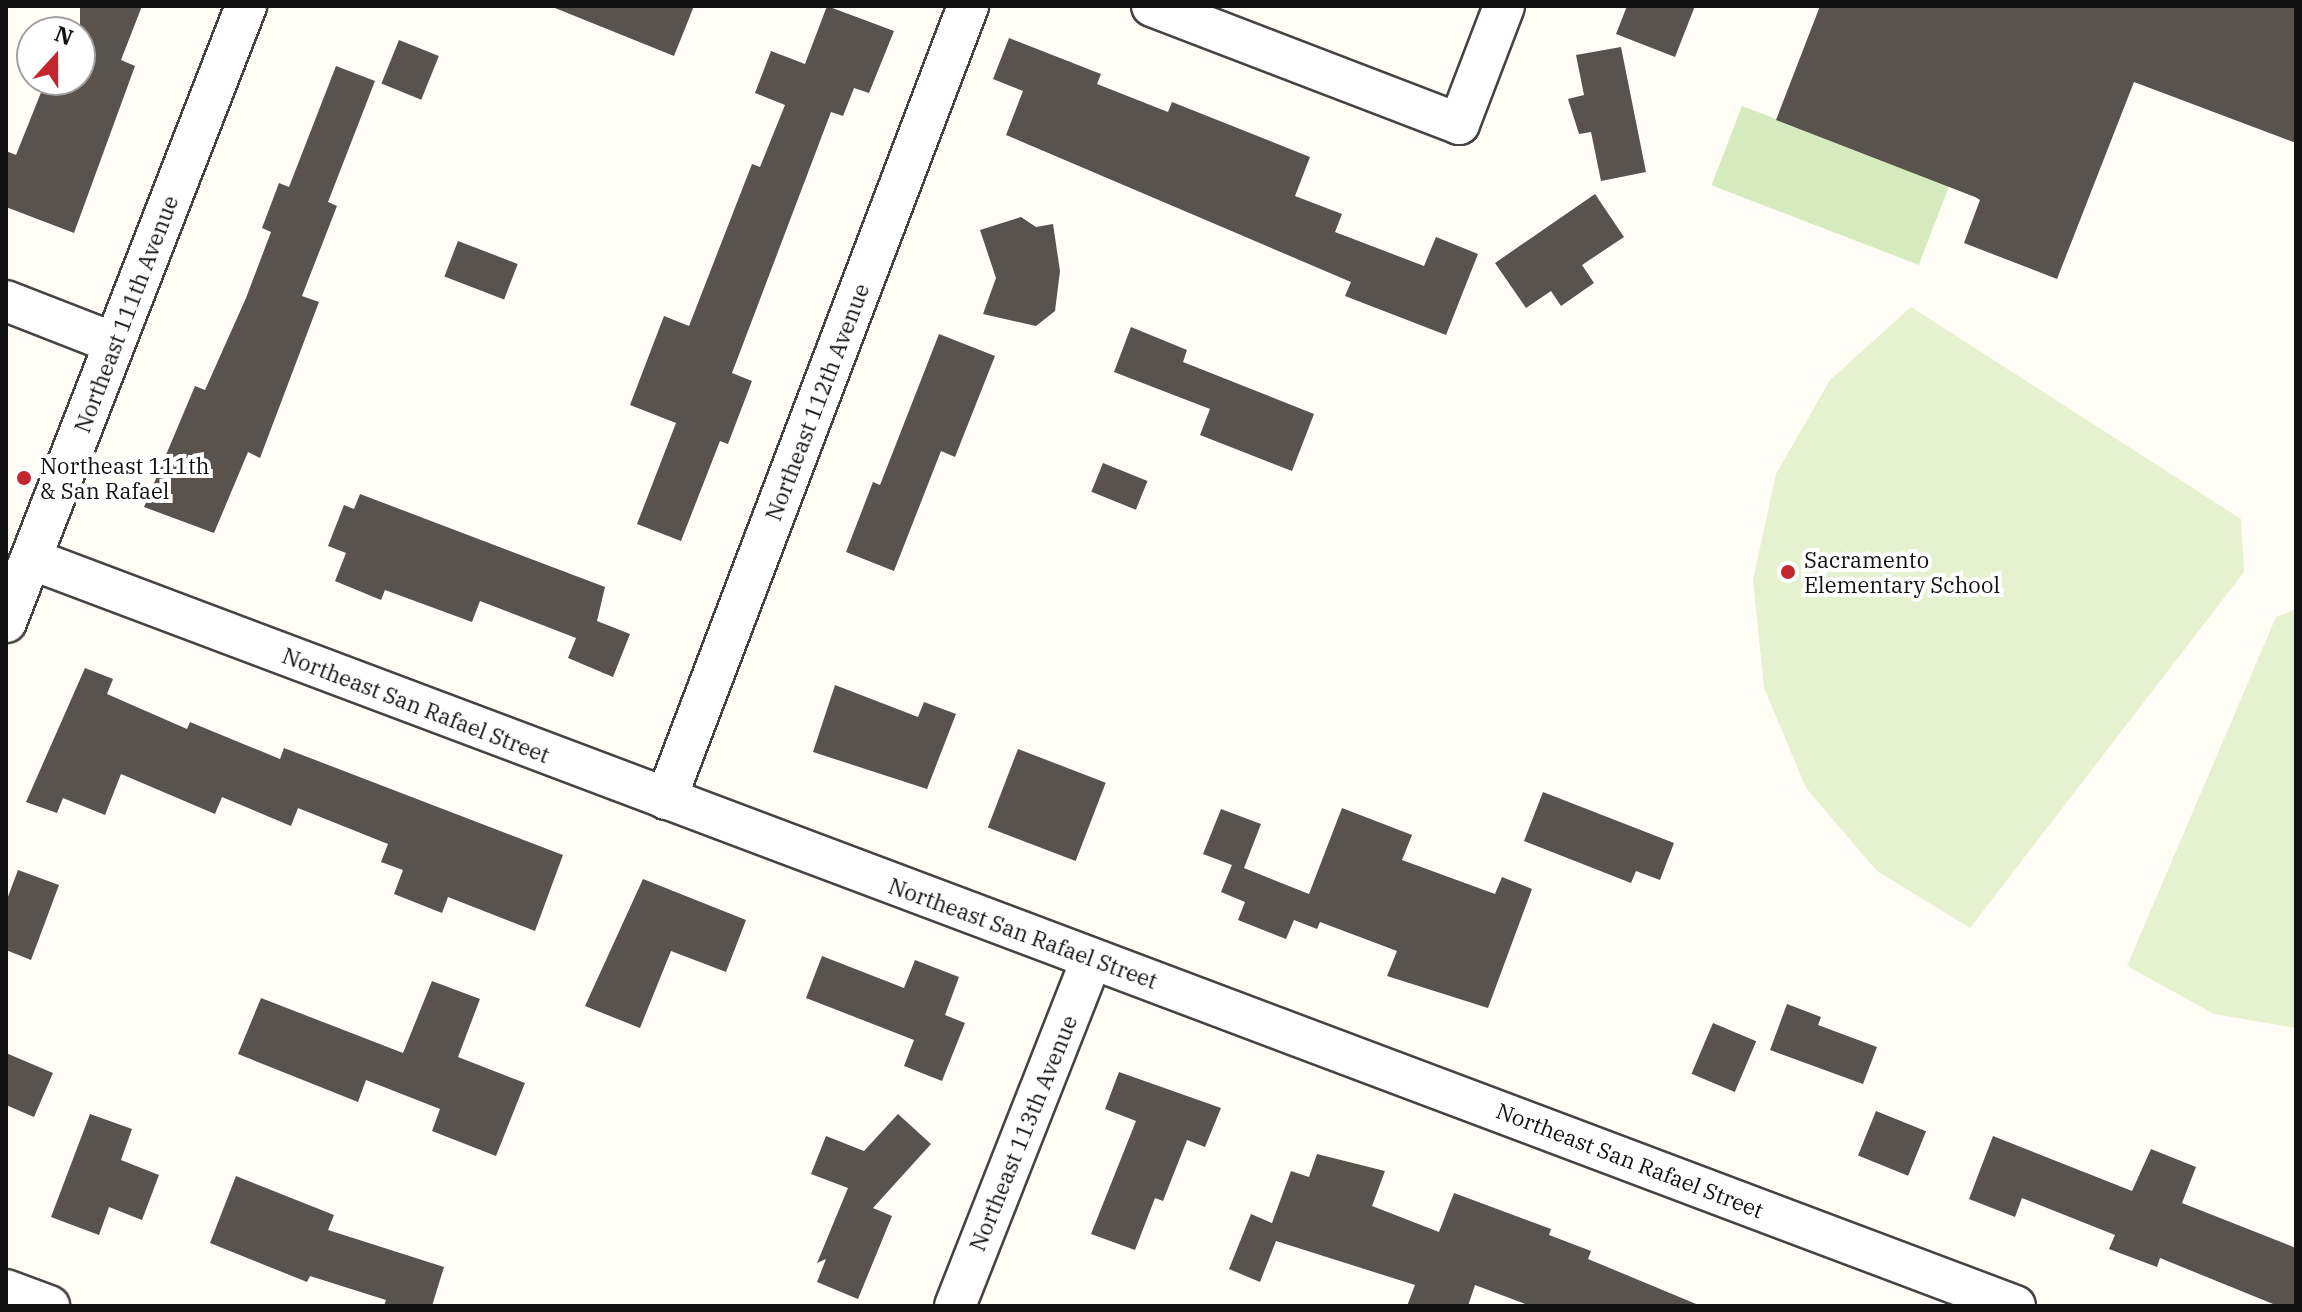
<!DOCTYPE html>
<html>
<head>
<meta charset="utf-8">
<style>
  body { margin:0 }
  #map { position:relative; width:2302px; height:1312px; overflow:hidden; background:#fffdf5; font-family:"IBM Plex Serif",serif }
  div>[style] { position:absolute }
  .green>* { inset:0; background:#d5ebbd; transform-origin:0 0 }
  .pitch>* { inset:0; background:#e6f2cf }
  .building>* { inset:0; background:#5a524d; transform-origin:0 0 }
  .roads { filter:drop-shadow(2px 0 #444) drop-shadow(-2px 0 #444) drop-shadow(0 2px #444) drop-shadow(0 -2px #444) }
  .minor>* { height:40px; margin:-20px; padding:0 20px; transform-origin:20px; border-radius:20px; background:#fff }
  .dots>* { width:22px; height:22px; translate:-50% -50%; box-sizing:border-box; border:4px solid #fff; border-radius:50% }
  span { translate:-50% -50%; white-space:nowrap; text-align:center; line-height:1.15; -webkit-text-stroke:8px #fff; paint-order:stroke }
  .street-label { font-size:22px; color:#111 }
  .poi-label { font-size:22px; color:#111 }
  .left { translate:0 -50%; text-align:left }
  .frame { position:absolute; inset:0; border:8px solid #111; pointer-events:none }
  .north { position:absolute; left:16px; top:16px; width:80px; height:80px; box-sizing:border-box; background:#fff; border:2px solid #a0a0a0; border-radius:50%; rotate:21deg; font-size:22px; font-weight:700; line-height:32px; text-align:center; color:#111 }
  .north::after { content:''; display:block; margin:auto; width:28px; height:36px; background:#c4262e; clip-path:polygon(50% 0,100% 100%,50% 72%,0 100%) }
</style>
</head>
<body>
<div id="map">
  <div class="green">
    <div style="left:1742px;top:106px;width:222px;height:85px;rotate:21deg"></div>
  </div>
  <div class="pitch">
    <div style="clip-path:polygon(1911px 307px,2241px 519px,2244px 572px,1970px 928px,1877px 871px,1806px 788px,1764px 688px,1753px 580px,1776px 474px,1830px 380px)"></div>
    <div style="clip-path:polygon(2296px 609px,2296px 1028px,2214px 1014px,2127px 966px,2276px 617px)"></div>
  </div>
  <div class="building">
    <div style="clip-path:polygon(80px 6px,142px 6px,121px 60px,135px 66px,74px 233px,6px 207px,6px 151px,16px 155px,46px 80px,80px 80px)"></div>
    <div style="clip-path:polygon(550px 6px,694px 6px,674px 56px)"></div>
    <div style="clip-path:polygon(827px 6px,894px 31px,869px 93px,854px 88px,843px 116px,831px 112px,732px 373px,752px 381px,728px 444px,720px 441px,681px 541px,637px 524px,676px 423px,630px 405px,664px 316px,689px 326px,752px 164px,760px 167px,785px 105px,755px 93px,771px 51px,805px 64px)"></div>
    <div style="clip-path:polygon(1627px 6px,1695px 6px,1675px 57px,1616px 34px)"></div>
    <div style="clip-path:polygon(1820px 6px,2296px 6px,2296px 143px,2134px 82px,2057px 279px,1964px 243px,1980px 200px,1975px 197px,1776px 120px)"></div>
    <div style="clip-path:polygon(1009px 38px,1101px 74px,1097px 84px,1168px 112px,1172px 102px,1310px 157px,1295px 196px,1342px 214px,1335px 232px,1424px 266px,1436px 237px,1478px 254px,1446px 335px,1345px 296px,1351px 282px,1006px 135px,1023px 91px,993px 79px)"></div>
    <div style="left:399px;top:40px;width:43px;height:47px;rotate:22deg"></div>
    <div style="clip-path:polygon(1621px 47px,1646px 172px,1601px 181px,1591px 132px,1579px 134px,1568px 99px,1584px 95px,1576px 55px)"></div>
    <div style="clip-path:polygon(336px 66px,375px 81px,328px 202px,337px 206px,302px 296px,319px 302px,260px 458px,248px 452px,214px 533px,144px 507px,195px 386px,205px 390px,246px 298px,271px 232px,262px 228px,279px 183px,289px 187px)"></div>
    <div style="clip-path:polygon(1595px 194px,1624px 237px,1582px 265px,1594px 283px,1561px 306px,1551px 291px,1526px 308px,1495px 263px)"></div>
    <div style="clip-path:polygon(1021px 217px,1036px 227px,1053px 224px,1060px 271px,1055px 311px,1036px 326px,983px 314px,996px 278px,980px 230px)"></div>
    <div style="left:458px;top:241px;width:64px;height:38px;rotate:21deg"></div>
    <div style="clip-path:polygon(1131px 327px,1187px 350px,1183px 362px,1314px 414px,1292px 471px,1200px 435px,1210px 409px,1114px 372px)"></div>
    <div style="clip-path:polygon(939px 334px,995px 356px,955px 457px,941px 451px,894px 571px,846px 552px,873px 482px,880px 485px)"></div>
    <div style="left:1103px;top:463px;width:48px;height:31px;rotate:22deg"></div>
    <div style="clip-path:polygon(360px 494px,605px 587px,597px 621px,630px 634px,613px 677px,568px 658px,576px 638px,480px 601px,472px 622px,385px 590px,381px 600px,335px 581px,346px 553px,328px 546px,344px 505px,354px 509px)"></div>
    <div style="clip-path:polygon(85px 668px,113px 679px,107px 694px,187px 729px,190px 722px,280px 759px,284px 748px,563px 855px,535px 931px,448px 897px,442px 913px,394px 894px,403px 870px,381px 862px,388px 844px,298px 808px,291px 826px,222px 797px,215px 814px,121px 774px,105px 815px,63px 798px,57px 813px,26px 802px)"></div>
    <div style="clip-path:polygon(835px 685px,918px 717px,924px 702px,956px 714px,927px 789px,813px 752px)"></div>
    <div style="left:1018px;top:749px;width:94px;height:84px;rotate:21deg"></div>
    <div style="clip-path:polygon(1543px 792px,1674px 843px,1660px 880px,1636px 871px,1631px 883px,1524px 841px)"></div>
    <div style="clip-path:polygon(1342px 808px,1412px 835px,1402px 860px,1495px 894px,1502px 877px,1532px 889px,1488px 1008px,1387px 976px,1397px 951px,1320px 922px,1317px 929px,1294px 920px,1286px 939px,1238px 920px,1245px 902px,1221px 892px,1232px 865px,1203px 854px,1221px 809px,1261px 824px,1244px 868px,1309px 894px)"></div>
    <div style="clip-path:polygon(18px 870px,59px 885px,31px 960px,6px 950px,6px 902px)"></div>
    <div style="clip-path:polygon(643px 879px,746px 920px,726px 972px,671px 951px,640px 1028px,585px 1006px)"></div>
    <div style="clip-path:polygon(822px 956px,904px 988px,915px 960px,959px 977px,945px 1015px,965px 1023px,942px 1081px,904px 1066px,914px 1040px,806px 998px)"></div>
    <div style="clip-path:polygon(432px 981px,480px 999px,458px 1057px,525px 1083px,496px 1156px,432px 1131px,440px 1109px,366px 1080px,358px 1102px,238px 1054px,261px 998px,403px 1053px)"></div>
    <div style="clip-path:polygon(1787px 1004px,1821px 1017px,1818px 1025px,1877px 1047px,1863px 1084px,1770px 1050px)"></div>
    <div style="left:1713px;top:1023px;width:47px;height:55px;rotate:23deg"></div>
    <div style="clip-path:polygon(6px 1053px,53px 1073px,34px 1117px,6px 1105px)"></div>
    <div style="clip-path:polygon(1119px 1072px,1221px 1108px,1205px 1147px,1187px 1140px,1163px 1201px,1155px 1198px,1135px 1250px,1091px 1234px,1136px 1121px,1105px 1109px)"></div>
    <div style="left:1876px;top:1111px;width:54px;height:48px;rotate:22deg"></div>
    <div style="clip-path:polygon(90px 1114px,132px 1129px,121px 1160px,159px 1175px,142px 1220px,109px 1207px,99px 1235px,51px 1217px)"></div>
    <div style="clip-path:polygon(898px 1114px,931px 1144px,873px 1208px,892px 1216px,858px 1299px,817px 1282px,826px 1259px,817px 1263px,848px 1188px,811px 1174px,826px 1136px,864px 1151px)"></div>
    <div style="clip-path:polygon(1993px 1136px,2132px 1191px,2151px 1149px,2196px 1167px,2182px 1203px,2296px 1248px,2296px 1306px,2278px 1306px,2160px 1258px,2157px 1267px,2109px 1249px,2115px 1235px,2022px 1198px,2015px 1217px,1969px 1199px)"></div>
    <div style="clip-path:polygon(1317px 1154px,1385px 1171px,1372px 1206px,1439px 1232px,1454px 1193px,1551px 1229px,1549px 1235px,1591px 1251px,1588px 1259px,1701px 1306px,1531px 1306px,1475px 1285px,1468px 1306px,1407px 1306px,1415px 1285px,1276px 1241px,1260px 1282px,1229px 1269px,1251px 1214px,1272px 1223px,1291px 1171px,1309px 1177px)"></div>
    <div style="clip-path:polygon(236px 1176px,334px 1215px,328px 1230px,444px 1267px,432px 1306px,384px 1306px,386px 1300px,310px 1276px,307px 1282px,210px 1243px)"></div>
  </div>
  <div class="roads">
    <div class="minor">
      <div style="left:1152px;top:6px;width:329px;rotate:21deg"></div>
      <div style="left:1459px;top:124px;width:126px;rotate:-69.1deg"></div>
      <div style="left:6px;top:301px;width:116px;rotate:21.3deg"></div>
      <div style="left:31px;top:559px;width:2120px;rotate:20.63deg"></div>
      <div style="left:6px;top:622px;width:661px;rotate:-68.71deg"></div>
      <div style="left:666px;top:799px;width:849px;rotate:-69.15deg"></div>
      <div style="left:6px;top:1290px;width:46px;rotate:20.4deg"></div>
      <div style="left:955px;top:1306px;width:373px;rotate:-68.5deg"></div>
    </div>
  </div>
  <div class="dots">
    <div style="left:24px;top:478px;background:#c4262e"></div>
    <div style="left:1788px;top:572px;background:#c4262e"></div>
  </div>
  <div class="street-label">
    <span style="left:126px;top:314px;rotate:-69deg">Northeast 111th Avenue</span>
    <span style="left:817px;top:402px;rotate:-69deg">Northeast 112th Avenue</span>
    <span style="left:416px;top:705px;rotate:21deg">Northeast San Rafael Street</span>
    <span style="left:1023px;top:933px;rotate:20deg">Northeast San Rafael Street</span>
    <span style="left:1023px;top:1133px;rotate:-68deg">Northeast 113th Avenue</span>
    <span style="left:1630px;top:1160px;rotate:21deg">Northeast San Rafael Street</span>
  </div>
  <div class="poi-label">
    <span class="left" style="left:40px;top:478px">Northeast 111th<br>&amp; San Rafael</span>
    <span class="left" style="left:1804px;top:572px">Sacramento<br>Elementary School</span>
  </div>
  <div class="frame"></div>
  <div class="north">N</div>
</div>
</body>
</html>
